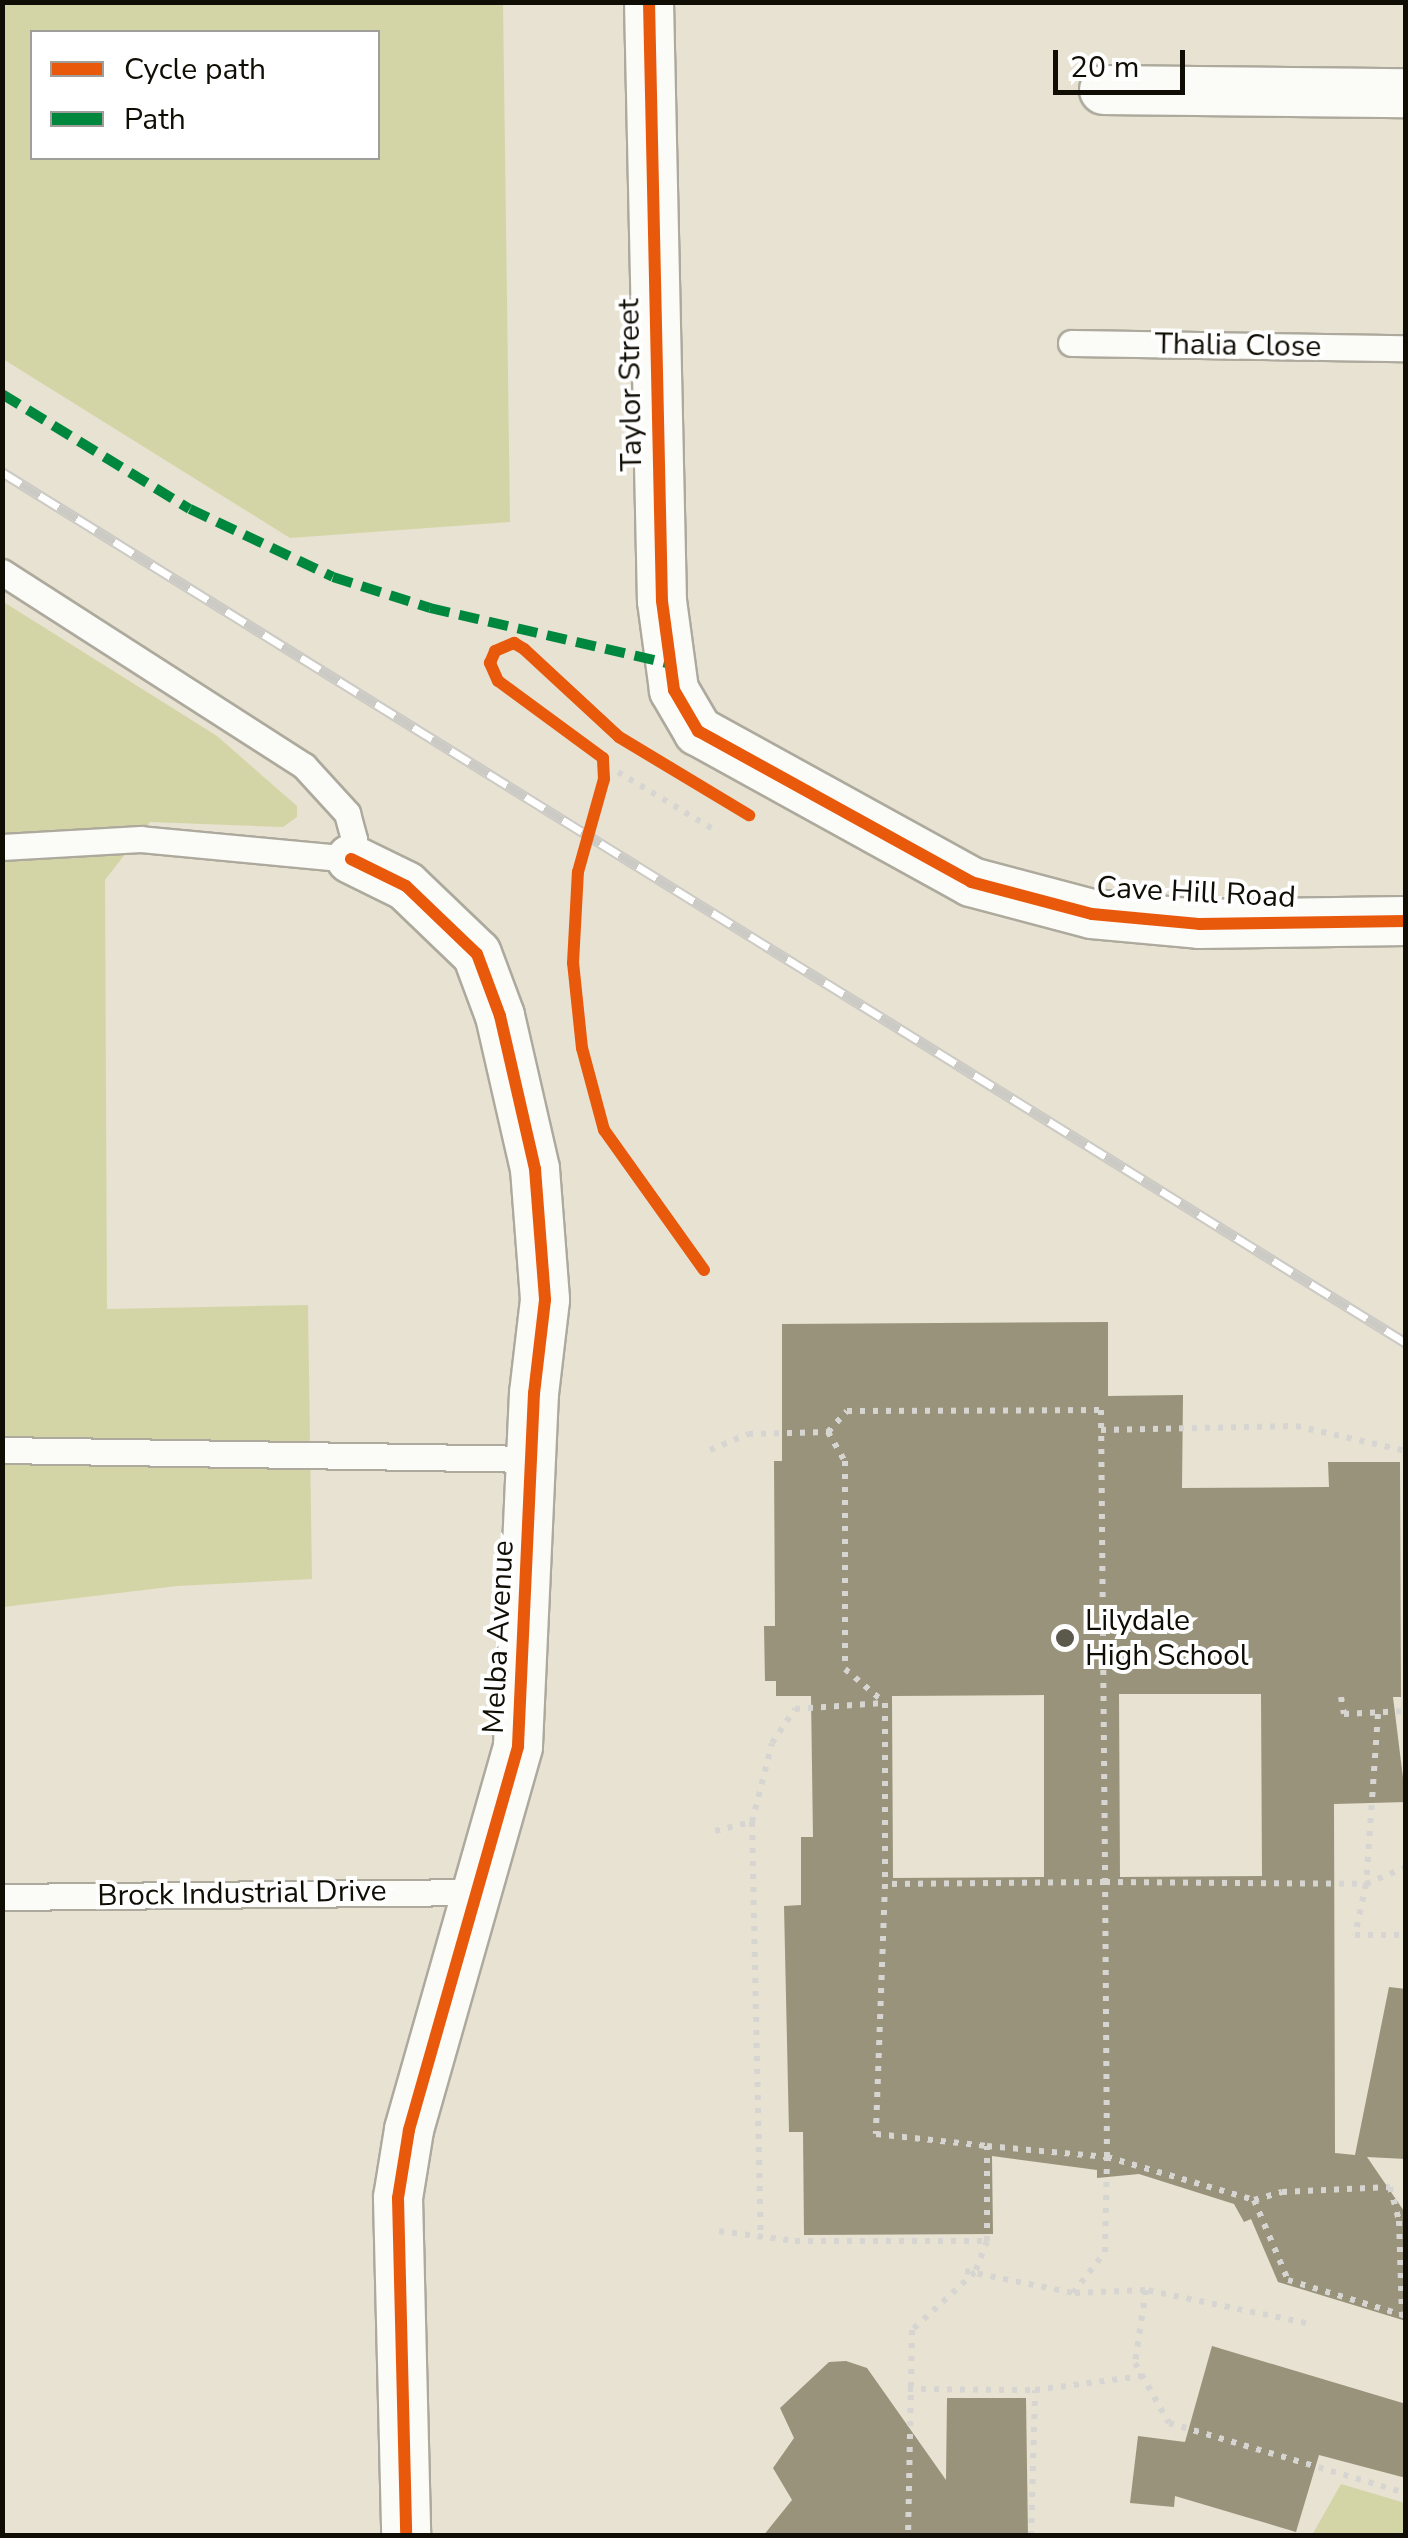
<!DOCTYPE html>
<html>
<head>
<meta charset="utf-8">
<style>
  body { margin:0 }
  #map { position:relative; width:1408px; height:2538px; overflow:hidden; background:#e7e2d1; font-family:"Nunito Sans",sans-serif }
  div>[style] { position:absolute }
  .green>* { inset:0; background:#d4d5a7 }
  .building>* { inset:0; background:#99937b }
  .path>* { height:6px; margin-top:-3px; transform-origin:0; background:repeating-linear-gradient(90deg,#d7d5d1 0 5px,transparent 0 13px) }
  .roads { filter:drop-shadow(2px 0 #adaa9d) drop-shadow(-2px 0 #adaa9d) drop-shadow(0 2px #adaa9d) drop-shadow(0 -2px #adaa9d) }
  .lane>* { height:25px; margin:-12.5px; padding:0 12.5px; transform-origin:12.5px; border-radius:12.5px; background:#fbfbf8 }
  .street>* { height:48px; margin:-24px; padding:0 24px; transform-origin:24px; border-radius:24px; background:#fbfbf8 }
  .rail>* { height:11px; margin-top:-5.5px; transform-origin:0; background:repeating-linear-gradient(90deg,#fff 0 22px,#cccac5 0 44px); box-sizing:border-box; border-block:2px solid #cccac5 }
  .quiet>* { height:10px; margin-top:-5px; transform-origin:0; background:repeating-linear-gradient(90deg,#00873e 0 20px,transparent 0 30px) }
  .cycleway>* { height:12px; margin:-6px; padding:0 6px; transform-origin:6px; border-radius:6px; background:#e8590c }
  .dots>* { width:28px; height:28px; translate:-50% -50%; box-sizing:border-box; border:5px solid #fff; border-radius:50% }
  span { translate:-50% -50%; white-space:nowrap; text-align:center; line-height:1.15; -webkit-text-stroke:8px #fff; paint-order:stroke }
  .street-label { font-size:30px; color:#0f0d04 }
  .poi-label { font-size:30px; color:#0f0d04 }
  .left { translate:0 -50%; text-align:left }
  .frame { position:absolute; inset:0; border:5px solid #0f0d04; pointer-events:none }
  .legend { position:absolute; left:30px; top:30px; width:350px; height:130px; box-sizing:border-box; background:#fff; border:2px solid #9f9e9b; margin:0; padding:12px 18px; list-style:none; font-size:30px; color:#0f0d04 }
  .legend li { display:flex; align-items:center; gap:20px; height:50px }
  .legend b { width:50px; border:2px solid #9f9e9b }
  .scale { position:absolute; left:1053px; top:50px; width:132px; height:45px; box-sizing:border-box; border:5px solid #0f0d04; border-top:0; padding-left:12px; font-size:30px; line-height:35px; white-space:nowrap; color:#0f0d04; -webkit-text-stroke:8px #fff; paint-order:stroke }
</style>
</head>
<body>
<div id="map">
  <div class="green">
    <div style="clip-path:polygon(evenodd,2px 3px,503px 3px,510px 522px,290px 538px,3px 359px,2px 3px,32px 32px,378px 32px,378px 158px,32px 158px,32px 32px)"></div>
    <div style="clip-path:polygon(2px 601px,217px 736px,297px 806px,297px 817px,283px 827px,150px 822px,105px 880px,107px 1309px,308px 1305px,312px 1579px,177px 1586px,3px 1607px)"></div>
    <div style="clip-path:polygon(1341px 2484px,1405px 2503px,1405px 2535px,1312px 2535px)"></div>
  </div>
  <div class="building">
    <div style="clip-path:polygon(evenodd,1108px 1322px,1108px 1396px,1183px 1395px,1182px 1488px,1329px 1487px,1328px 1462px,1400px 1462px,1401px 1697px,1393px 1697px,1406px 1802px,1334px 1804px,1335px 2153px,1355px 2155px,1389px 1987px,1406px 1989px,1406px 2159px,1367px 2157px,1406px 2214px,1406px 2321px,1278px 2282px,1251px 2219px,1244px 2222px,1234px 2204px,1139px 2174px,1097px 2178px,1097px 2170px,992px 2156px,993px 2234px,804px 2235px,803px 2132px,789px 2132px,784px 1906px,801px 1905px,801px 1837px,813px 1837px,811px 1696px,776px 1696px,776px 1681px,765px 1681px,764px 1626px,775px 1626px,774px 1461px,782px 1461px,782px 1324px,1108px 1322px,1119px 1694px,1261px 1694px,1262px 1876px,1120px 1877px,1119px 1694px,1108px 1322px,1044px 1695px,1044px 1877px,893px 1878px,892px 1696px,1044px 1695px)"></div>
    <div style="clip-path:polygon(1212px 2346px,1406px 2404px,1406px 2478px,1319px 2455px,1296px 2532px,1175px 2496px,1174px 2507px,1130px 2503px,1138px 2436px,1185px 2442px)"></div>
    <div style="clip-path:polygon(846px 2361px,867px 2368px,946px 2480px,947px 2398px,1026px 2398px,1028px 2536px,763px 2536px,792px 2500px,773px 2468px,794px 2438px,780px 2408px,829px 2362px)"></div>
  </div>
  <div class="path">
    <div style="left:618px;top:772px;width:111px;rotate:31deg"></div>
    <div style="left:1101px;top:1430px;width:195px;rotate:-1.2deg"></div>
    <div style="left:1296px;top:1426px;width:113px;rotate:12.8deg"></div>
    <div style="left:828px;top:1432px;width:28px;rotate:-48deg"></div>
    <div style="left:847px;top:1411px;width:254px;rotate:-0.2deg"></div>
    <div style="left:1101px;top:1410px;width:472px;rotate:89.5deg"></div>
    <div style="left:1105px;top:1882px;width:220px;rotate:179.5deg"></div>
    <div style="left:885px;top:1884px;width:250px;rotate:92.1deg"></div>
    <div style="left:876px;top:2134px;width:112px;rotate:6.2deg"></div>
    <div style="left:710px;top:1450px;width:41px;rotate:-22.8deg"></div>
    <div style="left:748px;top:1434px;width:80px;rotate:-1.4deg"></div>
    <div style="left:828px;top:1432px;width:34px;rotate:60deg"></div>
    <div style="left:845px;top:1461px;width:208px;rotate:90deg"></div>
    <div style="left:845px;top:1669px;width:52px;rotate:40.4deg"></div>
    <div style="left:885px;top:1703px;width:181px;rotate:90deg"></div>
    <div style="left:1341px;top:1697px;width:17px;rotate:80deg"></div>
    <div style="left:1344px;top:1714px;width:62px;rotate:-2.8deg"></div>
    <div style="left:1378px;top:1714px;width:170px;rotate:94deg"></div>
    <div style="left:1366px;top:1884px;width:52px;rotate:102.2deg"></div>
    <div style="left:1355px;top:1935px;width:51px"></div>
    <div style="left:752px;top:1822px;width:415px;rotate:88.8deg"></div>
    <div style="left:715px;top:1831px;width:38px;rotate:-14deg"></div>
    <div style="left:752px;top:1822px;width:81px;rotate:-75.8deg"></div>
    <div style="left:772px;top:1743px;width:41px;rotate:-55.9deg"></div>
    <div style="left:795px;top:1709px;width:88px;rotate:-3.9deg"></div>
    <div style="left:1254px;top:2200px;width:29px;rotate:-16deg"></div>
    <div style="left:1282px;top:2192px;width:108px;rotate:-2.7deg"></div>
    <div style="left:1390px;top:2187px;width:35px;rotate:75deg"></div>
    <div style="left:1399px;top:2221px;width:94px;rotate:88.2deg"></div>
    <div style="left:719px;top:2231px;width:77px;rotate:7.5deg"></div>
    <div style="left:795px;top:2241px;width:192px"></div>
    <div style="left:987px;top:2241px;width:33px;rotate:111deg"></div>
    <div style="left:975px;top:2272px;width:86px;rotate:137.4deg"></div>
    <div style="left:912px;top:2330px;width:206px;rotate:91.1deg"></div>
    <div style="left:987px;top:2241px;width:95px;rotate:-90deg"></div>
    <div style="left:987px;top:2146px;width:121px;rotate:5.2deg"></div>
    <div style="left:1107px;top:2157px;width:275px;rotate:-90.4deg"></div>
    <div style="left:1105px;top:1882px;width:261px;rotate:0.4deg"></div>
    <div style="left:1366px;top:1884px;width:43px;rotate:-23deg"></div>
    <div style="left:965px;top:2271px;width:110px;rotate:11.5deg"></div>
    <div style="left:1073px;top:2293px;width:52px;rotate:-52deg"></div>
    <div style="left:1105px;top:2252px;width:95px;rotate:-88.8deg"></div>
    <div style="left:1107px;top:2157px;width:153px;rotate:16.3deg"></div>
    <div style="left:1254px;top:2200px;width:87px;rotate:67deg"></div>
    <div style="left:1288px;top:2280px;width:123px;rotate:17deg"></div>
    <div style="left:1075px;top:2293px;width:71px;rotate:-2.4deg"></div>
    <div style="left:1306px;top:2323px;width:163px;rotate:-168.3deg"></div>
    <div style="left:1146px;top:2290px;width:74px;rotate:98.6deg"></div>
    <div style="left:1135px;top:2363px;width:69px;rotate:60.5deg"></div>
    <div style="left:1169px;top:2423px;width:247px;rotate:16.5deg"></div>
    <div style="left:908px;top:2389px;width:127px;rotate:0.5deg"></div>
    <div style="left:1031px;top:2536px;width:146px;rotate:-88.4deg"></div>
    <div style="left:1035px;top:2390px;width:108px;rotate:-7.5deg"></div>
  </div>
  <div class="roads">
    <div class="lane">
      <div style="left:1071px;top:343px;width:335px;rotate:0.9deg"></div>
      <div style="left:2px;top:572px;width:359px;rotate:32.7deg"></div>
      <div style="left:304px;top:766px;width:64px;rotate:47.5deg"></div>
      <div style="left:347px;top:813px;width:27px;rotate:75deg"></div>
      <div style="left:354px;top:839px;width:20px;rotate:99deg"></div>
      <div style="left:351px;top:859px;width:211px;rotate:-174.6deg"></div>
      <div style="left:141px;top:839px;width:139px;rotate:176.7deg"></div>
      <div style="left:2px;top:1450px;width:529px;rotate:0.97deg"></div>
      <div style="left:2px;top:1897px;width:480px;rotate:-0.6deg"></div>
    </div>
    <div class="street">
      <div style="left:649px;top:2px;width:599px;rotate:88.76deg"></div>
      <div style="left:662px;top:601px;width:90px;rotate:82.3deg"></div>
      <div style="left:674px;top:690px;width:48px;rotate:59.7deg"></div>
      <div style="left:698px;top:731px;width:312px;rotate:28.9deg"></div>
      <div style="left:971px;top:882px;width:125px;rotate:14.8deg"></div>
      <div style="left:1092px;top:914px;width:107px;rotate:5.3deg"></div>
      <div style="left:1199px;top:924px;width:207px;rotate:-0.8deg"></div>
      <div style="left:1104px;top:90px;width:302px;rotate:0.6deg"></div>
      <div style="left:351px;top:859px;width:61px;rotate:26.1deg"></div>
      <div style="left:406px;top:886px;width:98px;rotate:43.8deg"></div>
      <div style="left:477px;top:954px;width:66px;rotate:69.6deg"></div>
      <div style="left:500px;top:1016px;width:157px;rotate:77.1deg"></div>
      <div style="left:535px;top:1169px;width:131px;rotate:85.6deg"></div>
      <div style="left:545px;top:1300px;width:94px;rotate:96.7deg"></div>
      <div style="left:534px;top:1393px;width:354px;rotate:92.6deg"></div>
      <div style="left:518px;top:1747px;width:398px;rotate:105.9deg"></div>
      <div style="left:409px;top:2130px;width:69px;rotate:99.2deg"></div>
      <div style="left:398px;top:2198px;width:338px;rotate:88.6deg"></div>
    </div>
  </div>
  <div class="rail">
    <div style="left:2px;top:472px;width:1652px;rotate:31.81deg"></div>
  </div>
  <div class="quiet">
    <div style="left:2px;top:394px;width:220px;rotate:31.5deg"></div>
    <div style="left:190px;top:509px;width:158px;rotate:25.4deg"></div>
    <div style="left:333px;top:577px;width:102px;rotate:17.7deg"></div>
    <div style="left:430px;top:608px;width:247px;rotate:13.1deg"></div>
  </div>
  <div class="cycleway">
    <div style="left:649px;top:2px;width:599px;rotate:88.76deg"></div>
    <div style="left:662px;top:601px;width:90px;rotate:82.3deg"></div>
    <div style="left:674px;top:690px;width:48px;rotate:59.7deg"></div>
    <div style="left:698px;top:731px;width:312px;rotate:28.9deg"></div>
    <div style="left:971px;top:882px;width:125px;rotate:14.8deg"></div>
    <div style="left:1092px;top:914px;width:107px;rotate:5.3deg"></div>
    <div style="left:1199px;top:924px;width:207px;rotate:-0.8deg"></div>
    <div style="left:351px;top:859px;width:61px;rotate:26.1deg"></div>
    <div style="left:406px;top:886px;width:98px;rotate:43.8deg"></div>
    <div style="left:477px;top:954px;width:66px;rotate:69.6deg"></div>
    <div style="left:500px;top:1016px;width:157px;rotate:77.1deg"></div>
    <div style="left:535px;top:1169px;width:131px;rotate:85.6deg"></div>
    <div style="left:545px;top:1300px;width:94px;rotate:96.7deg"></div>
    <div style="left:534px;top:1393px;width:354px;rotate:92.6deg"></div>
    <div style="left:518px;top:1747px;width:398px;rotate:105.9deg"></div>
    <div style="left:409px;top:2130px;width:69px;rotate:99.2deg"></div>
    <div style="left:398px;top:2198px;width:338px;rotate:88.6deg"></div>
    <div style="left:704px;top:1270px;width:172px;rotate:-125.5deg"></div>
    <div style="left:604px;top:1130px;width:85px;rotate:-105deg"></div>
    <div style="left:582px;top:1048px;width:85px;rotate:-96deg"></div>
    <div style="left:573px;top:963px;width:91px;rotate:-86.9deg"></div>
    <div style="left:578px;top:872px;width:97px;rotate:-74.4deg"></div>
    <div style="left:604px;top:779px;width:21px;rotate:-93deg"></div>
    <div style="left:603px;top:758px;width:130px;rotate:-143.7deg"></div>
    <div style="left:498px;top:681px;width:20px;rotate:-114deg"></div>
    <div style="left:490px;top:663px;width:13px;rotate:-67deg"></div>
    <div style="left:495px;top:651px;width:21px;rotate:-23deg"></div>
    <div style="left:514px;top:643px;width:12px;rotate:31deg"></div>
    <div style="left:524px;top:649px;width:129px;rotate:42.8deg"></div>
    <div style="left:619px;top:737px;width:152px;rotate:31deg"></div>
  </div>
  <div class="dots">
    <div style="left:1065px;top:1638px;background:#5b584c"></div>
  </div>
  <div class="street-label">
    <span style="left:1238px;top:346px;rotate:1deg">Thalia Close</span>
    <span style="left:631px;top:385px;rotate:-91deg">Taylor Street</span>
    <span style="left:1196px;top:893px;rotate:3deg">Cave Hill Road</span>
    <span style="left:499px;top:1637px;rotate:-87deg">Melba Avenue</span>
    <span style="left:242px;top:1894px;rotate:-1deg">Brock Industrial Drive</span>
  </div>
  <div class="poi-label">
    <span class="left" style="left:1085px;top:1638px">Lilydale<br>High School</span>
  </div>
  <div class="frame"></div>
  <ul class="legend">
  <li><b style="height:12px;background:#e8590c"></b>Cycle path</li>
  <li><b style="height:12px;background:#00873e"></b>Path</li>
  </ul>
  <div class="scale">20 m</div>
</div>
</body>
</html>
